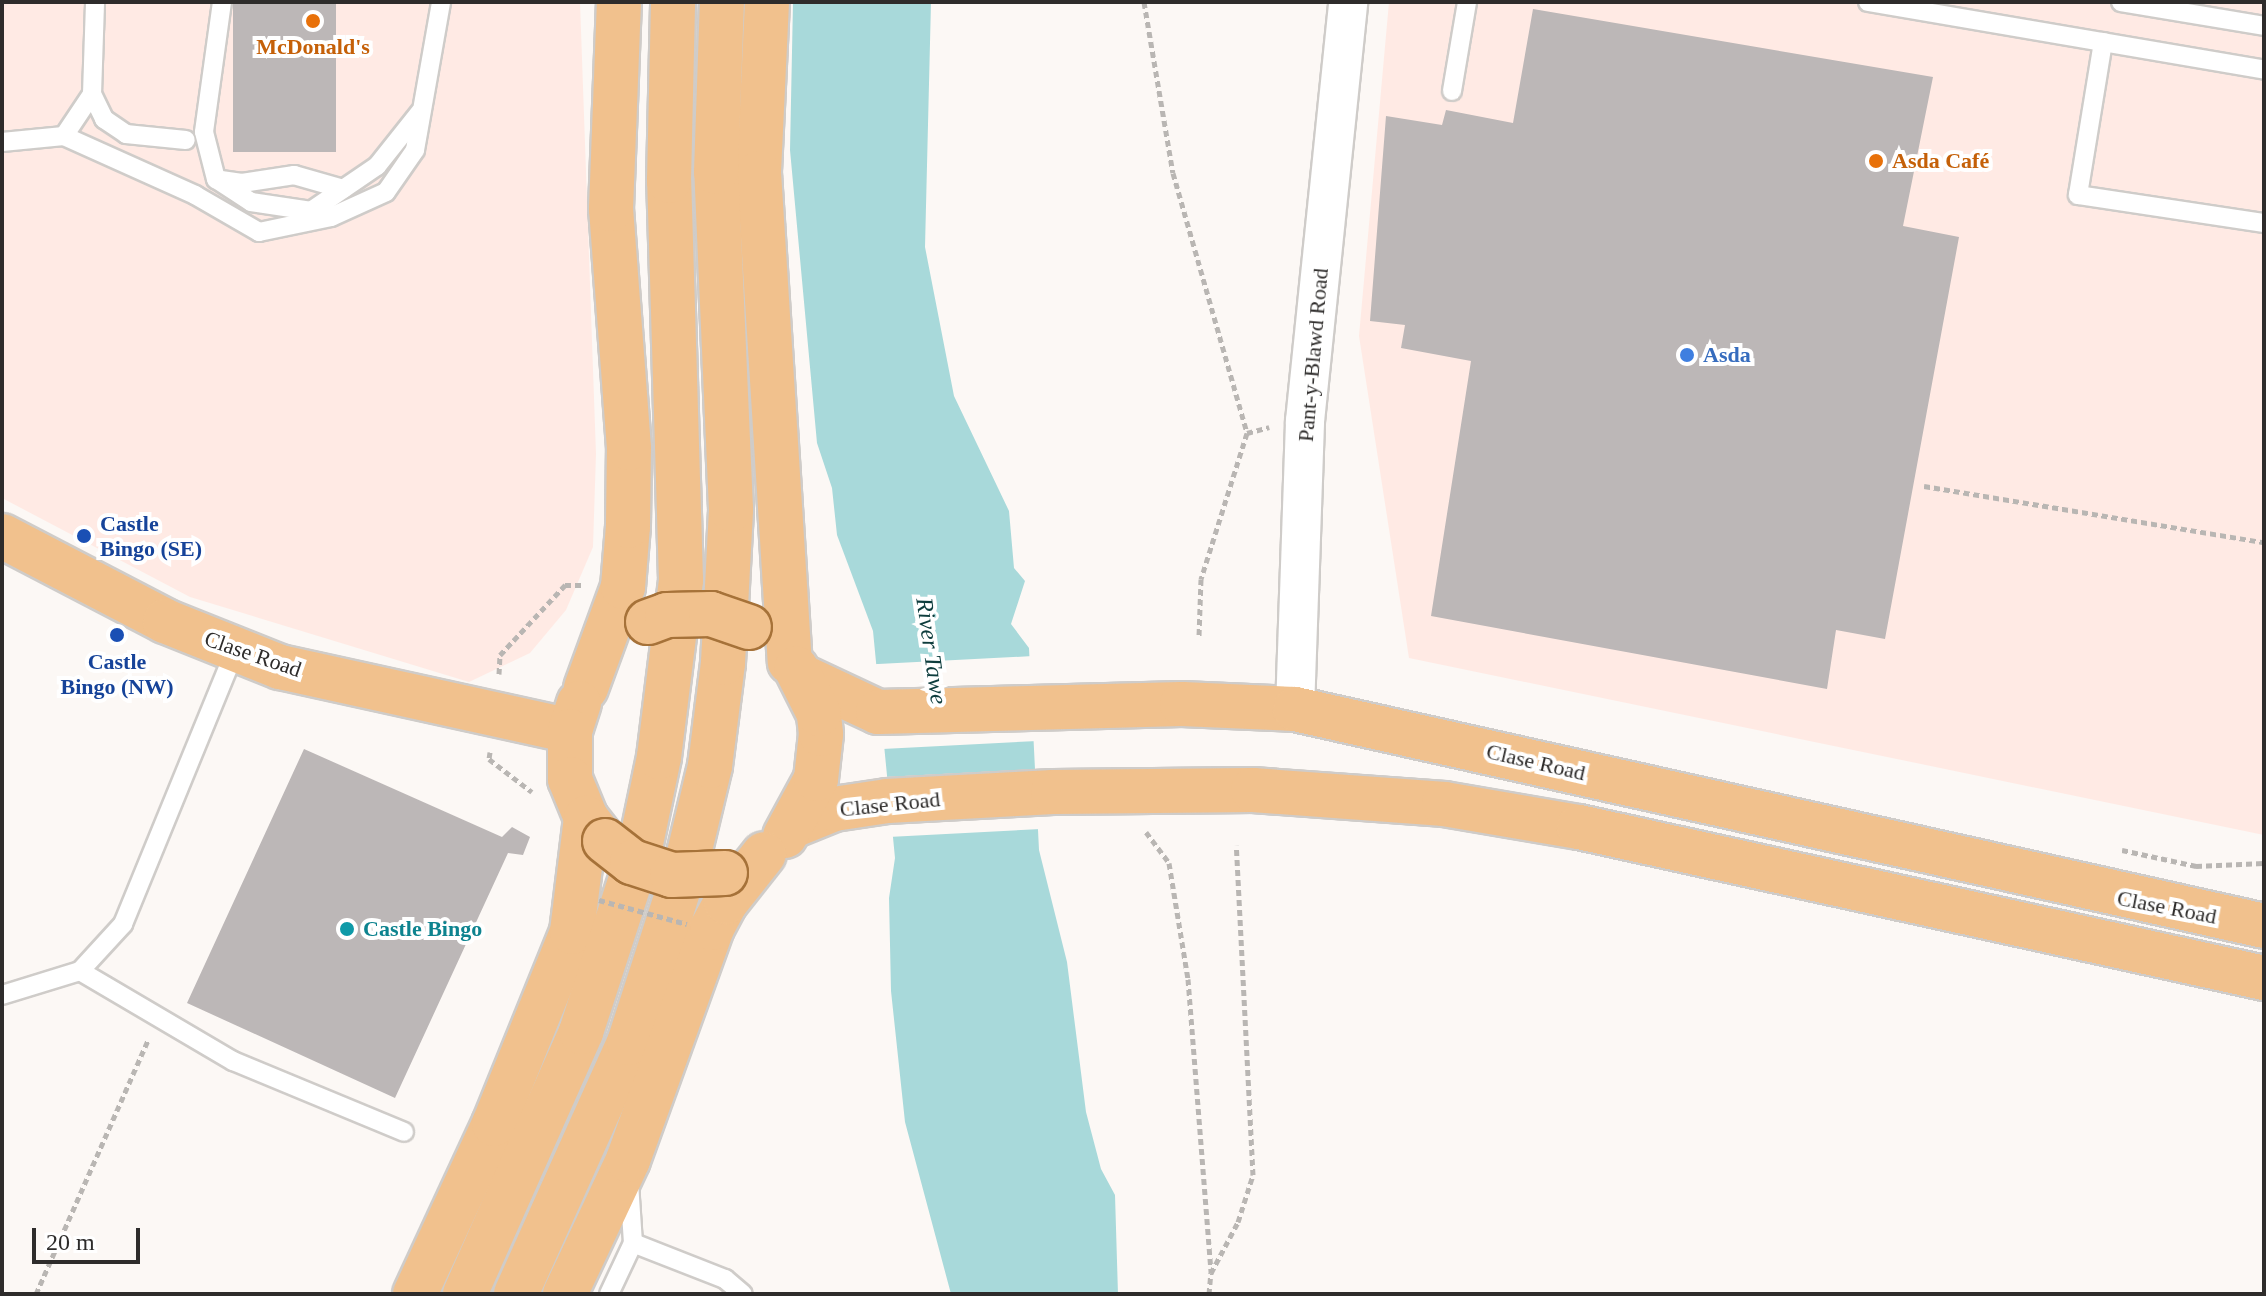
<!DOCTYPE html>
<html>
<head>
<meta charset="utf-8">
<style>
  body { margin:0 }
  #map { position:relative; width:2266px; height:1296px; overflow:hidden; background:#fcf8f5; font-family:Georgia,serif }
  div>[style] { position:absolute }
  .commercial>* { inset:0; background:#ffeae4 }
  .water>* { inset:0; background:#a8d9da }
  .pier>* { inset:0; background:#fcf8f5; transform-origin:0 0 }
  .building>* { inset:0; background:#bcb7b7; transform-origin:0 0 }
  .path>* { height:5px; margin-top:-2.5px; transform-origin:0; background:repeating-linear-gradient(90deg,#b9b6b3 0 6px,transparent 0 10px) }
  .roads { filter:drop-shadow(2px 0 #cfccc9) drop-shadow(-2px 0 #cfccc9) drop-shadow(0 2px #cfccc9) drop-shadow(0 -2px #cfccc9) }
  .service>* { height:18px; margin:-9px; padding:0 9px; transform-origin:9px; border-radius:9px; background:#fff }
  .minor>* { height:38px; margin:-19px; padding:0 19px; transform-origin:19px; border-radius:19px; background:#fff }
  .primary>* { height:44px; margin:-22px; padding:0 22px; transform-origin:22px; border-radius:22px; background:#f1c18d }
  .path-bridge>* { height:5px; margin-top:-2.5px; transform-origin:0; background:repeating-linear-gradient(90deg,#b9b6b3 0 6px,transparent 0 10px) }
  .bridges { filter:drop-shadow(2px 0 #a67239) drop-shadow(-2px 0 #a67239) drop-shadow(0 2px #a67239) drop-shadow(0 -2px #a67239) }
  .primary-bridge>* { height:44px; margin:-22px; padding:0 22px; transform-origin:22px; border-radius:22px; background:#f1c18d }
  .dots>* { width:22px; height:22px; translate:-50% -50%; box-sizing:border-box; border:4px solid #fff; border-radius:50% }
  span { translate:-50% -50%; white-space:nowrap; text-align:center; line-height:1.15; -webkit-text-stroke:8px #fff; paint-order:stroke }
  .food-label { font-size:22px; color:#c56008; font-weight:700 }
  .left { translate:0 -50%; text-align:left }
  .street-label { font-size:22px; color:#2e2c2b }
  .shop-label { font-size:22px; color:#366cbe; font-weight:700 }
  .transit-label { font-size:22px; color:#164399; font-weight:700 }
  .culture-label { font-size:22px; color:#0d838f; font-weight:700 }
  .water-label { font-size:24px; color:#0e3d3d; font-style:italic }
  .frame { position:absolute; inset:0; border:4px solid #2e2c2b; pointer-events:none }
  .scale { position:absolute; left:32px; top:1228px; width:108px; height:36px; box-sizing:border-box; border:4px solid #2e2c2b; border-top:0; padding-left:10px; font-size:24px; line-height:28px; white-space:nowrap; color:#2e2c2b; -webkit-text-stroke:6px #fff; paint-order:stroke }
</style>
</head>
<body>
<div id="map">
  <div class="commercial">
    <div style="clip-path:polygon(2px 2px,580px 2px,596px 454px,593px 547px,566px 610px,530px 653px,469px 682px,190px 597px,2px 498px)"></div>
    <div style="clip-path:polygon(1389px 2px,2264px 2px,2264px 835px,1409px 658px,1359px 336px)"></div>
  </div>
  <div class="water">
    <div style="clip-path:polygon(793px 2px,931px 2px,925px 247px,954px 396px,1009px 511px,1014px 568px,1025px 581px,1011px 624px,1029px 648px,1039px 850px,1067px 962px,1086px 1112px,1101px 1169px,1115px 1195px,1118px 1294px,951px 1294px,905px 1122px,891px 991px,889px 898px,895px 858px,873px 631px,837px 535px,832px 488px,817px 443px,790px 150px)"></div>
  </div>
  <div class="pier">
    <div style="left:1033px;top:656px;width:85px;height:160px;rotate:87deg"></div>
    <div style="left:1038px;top:769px;width:60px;height:153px;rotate:87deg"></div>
  </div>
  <div class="building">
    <div style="left:233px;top:2px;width:103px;height:150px"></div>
    <div style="clip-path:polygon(1533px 9px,1933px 77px,1903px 226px,1959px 237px,1885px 639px,1836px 630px,1827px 689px,1431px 616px,1471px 361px,1401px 348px,1405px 325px,1370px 321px,1386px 116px,1442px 125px,1446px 110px,1513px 123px)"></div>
    <div style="clip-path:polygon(304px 749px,502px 837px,512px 827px,530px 837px,523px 855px,508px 853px,395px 1098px,187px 1003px)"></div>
  </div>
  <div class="path">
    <div style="left:1144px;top:2px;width:173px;rotate:80.4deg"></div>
    <div style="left:1173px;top:173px;width:270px;rotate:74.1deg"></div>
    <div style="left:1247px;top:433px;width:153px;rotate:107.5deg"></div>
    <div style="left:1201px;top:579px;width:57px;rotate:92deg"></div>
    <div style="left:1247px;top:433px;width:23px;rotate:-15deg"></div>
    <div style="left:1924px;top:486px;width:345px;rotate:9.4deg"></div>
    <div style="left:499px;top:674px;width:19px;rotate:-87deg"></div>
    <div style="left:500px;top:655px;width:96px;rotate:-47.1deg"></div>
    <div style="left:565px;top:585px;width:19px"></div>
    <div style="left:490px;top:752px;width:7px;rotate:98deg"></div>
    <div style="left:489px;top:759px;width:54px;rotate:37.5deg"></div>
    <div style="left:1146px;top:832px;width:39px;rotate:53deg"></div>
    <div style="left:1169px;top:863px;width:118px;rotate:80.7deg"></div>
    <div style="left:1188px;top:979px;width:295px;rotate:85.5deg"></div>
    <div style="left:2122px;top:850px;width:76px;rotate:12.2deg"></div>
    <div style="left:2196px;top:866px;width:68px;rotate:-2.5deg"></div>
    <div style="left:36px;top:1294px;width:278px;rotate:-66.2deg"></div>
    <div style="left:1209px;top:1294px;width:21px;rotate:-85deg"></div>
    <div style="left:1211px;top:1273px;width:58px;rotate:-62.1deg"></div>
    <div style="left:1238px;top:1222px;width:49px;rotate:-72.3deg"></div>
    <div style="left:1253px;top:1175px;width:330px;rotate:-92.9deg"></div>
  </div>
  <div class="roads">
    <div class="service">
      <div style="left:222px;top:2px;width:131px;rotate:97.9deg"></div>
      <div style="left:204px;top:132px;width:49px;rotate:75.7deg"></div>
      <div style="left:216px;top:179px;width:42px;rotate:33.3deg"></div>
      <div style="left:251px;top:202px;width:61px;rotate:8.5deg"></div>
      <div style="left:311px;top:211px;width:80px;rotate:-34.3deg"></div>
      <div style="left:377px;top:166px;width:69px;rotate:-51.5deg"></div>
      <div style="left:1868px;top:2px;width:402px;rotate:9.7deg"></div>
      <div style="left:2121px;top:2px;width:145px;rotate:9.5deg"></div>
      <div style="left:2103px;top:42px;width:155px;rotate:99.3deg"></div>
      <div style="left:2078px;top:195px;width:188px;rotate:8.6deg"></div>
      <div style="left:1452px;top:91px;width:90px;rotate:-80.4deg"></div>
      <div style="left:92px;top:94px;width:28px;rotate:64deg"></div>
      <div style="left:104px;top:119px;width:27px;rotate:34deg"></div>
      <div style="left:126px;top:134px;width:60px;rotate:5.7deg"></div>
      <div style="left:64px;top:136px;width:144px;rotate:24.2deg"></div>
      <div style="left:195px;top:195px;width:74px;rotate:30deg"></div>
      <div style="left:259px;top:232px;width:74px;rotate:-11.8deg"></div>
      <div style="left:331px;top:217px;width:60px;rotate:-24.4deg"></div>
      <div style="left:386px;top:192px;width:51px;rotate:-55.4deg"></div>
      <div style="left:415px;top:150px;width:150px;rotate:-80deg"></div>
      <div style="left:2px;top:142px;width:62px;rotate:-5.5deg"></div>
      <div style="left:64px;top:136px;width:50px;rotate:-56.3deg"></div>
      <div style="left:92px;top:94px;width:92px;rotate:-88.1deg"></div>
      <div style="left:221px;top:180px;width:21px;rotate:8deg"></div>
      <div style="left:242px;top:183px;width:53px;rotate:-8.7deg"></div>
      <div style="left:294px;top:175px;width:51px;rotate:15.9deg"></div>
      <div style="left:80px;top:971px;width:178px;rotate:30.5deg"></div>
      <div style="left:233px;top:1061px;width:185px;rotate:22.5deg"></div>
      <div style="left:2px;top:995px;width:82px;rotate:-17.1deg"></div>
      <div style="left:80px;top:971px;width:64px;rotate:-47.5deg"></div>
      <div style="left:123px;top:924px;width:297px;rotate:-67.7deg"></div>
      <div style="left:633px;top:1243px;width:99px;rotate:21.4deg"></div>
      <div style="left:725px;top:1279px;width:23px;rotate:40deg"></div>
      <div style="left:609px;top:1294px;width:56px;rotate:-64.8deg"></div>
      <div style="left:633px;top:1243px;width:60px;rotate:-93.8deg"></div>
    </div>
    <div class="minor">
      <div style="left:1295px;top:709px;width:288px;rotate:-88deg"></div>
      <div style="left:1305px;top:421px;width:421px;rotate:-84.1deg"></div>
    </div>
    <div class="primary">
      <div style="left:767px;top:2px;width:171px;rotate:92.7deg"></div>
      <div style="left:759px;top:173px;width:490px;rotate:86.4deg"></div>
      <div style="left:2px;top:536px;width:184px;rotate:27.5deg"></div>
      <div style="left:165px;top:621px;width:124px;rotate:21.8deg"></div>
      <div style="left:280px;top:667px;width:297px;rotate:12.4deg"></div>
      <div style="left:803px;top:677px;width:83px;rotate:25deg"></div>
      <div style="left:878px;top:712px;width:304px;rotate:-1.5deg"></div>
      <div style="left:1182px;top:704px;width:113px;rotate:2.5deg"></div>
      <div style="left:1295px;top:709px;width:993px;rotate:12.62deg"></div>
      <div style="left:586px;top:688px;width:108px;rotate:-69.9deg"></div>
      <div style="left:623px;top:587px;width:61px;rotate:-85.3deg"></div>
      <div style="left:628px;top:526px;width:78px;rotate:-89.3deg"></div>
      <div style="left:629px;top:448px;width:240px;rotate:-94.3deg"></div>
      <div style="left:611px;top:209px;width:207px;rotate:-87.8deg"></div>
      <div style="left:579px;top:703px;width:29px;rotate:108deg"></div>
      <div style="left:570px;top:731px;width:48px;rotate:90deg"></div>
      <div style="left:570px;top:779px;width:42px;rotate:67.7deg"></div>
      <div style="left:586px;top:818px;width:28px;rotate:52deg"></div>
      <div style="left:795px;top:825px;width:42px;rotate:-22.3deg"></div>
      <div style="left:834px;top:809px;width:54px;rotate:-8.6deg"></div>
      <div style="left:887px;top:801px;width:166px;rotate:-3.1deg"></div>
      <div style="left:1053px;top:792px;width:200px;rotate:-0.6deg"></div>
      <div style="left:1253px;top:790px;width:192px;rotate:4.2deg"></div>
      <div style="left:1444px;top:804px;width:137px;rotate:9.7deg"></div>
      <div style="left:1579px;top:827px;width:701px;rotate:12.43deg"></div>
      <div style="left:785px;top:836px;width:65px;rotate:-61.5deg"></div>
      <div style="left:816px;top:779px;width:45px;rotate:-83.7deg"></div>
      <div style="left:821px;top:734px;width:20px;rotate:-96deg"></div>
      <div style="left:819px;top:714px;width:51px;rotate:-116.6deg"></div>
      <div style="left:415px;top:1294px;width:187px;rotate:-65.1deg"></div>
      <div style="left:494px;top:1124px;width:207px;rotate:-67.9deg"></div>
      <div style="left:572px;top:932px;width:115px;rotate:-83deg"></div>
      <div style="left:465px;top:1294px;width:287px;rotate:-66.1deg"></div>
      <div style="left:581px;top:1032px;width:188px;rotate:-72deg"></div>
      <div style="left:639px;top:853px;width:98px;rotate:-78.2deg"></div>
      <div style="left:659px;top:757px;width:178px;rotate:-82.9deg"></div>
      <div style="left:681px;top:580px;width:399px;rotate:-91.7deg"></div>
      <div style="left:669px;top:181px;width:179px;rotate:-88.7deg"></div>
      <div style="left:516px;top:1294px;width:275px;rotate:-65.8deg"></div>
      <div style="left:629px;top:1043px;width:186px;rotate:-72.1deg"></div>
      <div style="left:686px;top:866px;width:103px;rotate:-76.5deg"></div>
      <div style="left:710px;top:766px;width:104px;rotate:-82.8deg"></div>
      <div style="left:723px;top:663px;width:154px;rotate:-87deg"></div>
      <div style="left:731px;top:509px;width:337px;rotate:-92.5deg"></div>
      <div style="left:716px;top:172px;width:170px;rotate:-88deg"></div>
      <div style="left:565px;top:1294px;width:148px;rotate:-64.8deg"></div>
      <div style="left:628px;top:1160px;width:247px;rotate:-70.1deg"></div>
      <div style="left:712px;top:928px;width:30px;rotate:-62deg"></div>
      <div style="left:726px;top:902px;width:61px;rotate:-51.6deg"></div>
    </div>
  </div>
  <div class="path-bridge">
    <div style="left:599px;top:900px;width:91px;rotate:15.3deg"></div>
  </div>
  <div class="bridges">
    <div class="primary-bridge">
      <div style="left:648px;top:622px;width:20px;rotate:-20deg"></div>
      <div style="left:667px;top:615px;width:44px;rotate:-1.3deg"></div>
      <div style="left:711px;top:614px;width:40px;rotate:18.9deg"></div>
      <div style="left:605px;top:841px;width:34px;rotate:38deg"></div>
      <div style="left:632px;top:862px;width:42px;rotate:18deg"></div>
      <div style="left:672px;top:875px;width:53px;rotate:-2.2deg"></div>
    </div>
  </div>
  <div class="dots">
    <div style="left:313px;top:21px;background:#e8710a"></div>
    <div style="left:1876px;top:161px;background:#e8710a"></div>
    <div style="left:1687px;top:355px;background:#3f7fe0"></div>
    <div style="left:84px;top:536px;background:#1a4fb4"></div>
    <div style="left:117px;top:635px;background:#1a4fb4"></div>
    <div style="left:347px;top:929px;background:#0f9aa8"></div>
  </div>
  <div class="food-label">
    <span style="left:313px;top:47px">McDonald's</span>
    <span class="left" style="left:1892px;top:161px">Asda Café</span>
  </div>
  <div class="street-label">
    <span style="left:1313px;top:355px;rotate:-85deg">Pant-y-Blawd Road</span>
    <span style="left:253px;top:654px;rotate:19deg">Clase Road</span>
    <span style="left:1536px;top:762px;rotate:13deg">Clase Road</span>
    <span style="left:890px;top:804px;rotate:-6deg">Clase Road</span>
    <span style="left:2167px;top:907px;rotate:11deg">Clase Road</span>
  </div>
  <div class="shop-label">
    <span class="left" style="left:1703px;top:355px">Asda</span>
  </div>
  <div class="transit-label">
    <span class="left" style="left:100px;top:536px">Castle<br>Bingo (SE)</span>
    <span style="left:117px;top:674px">Castle<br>Bingo (NW)</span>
  </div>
  <div class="culture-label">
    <span class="left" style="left:363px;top:929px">Castle Bingo</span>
  </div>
  <div class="water-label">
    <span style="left:931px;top:651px;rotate:82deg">River Tawe</span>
  </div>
  <div class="frame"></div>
  <div class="scale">20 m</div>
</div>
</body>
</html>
